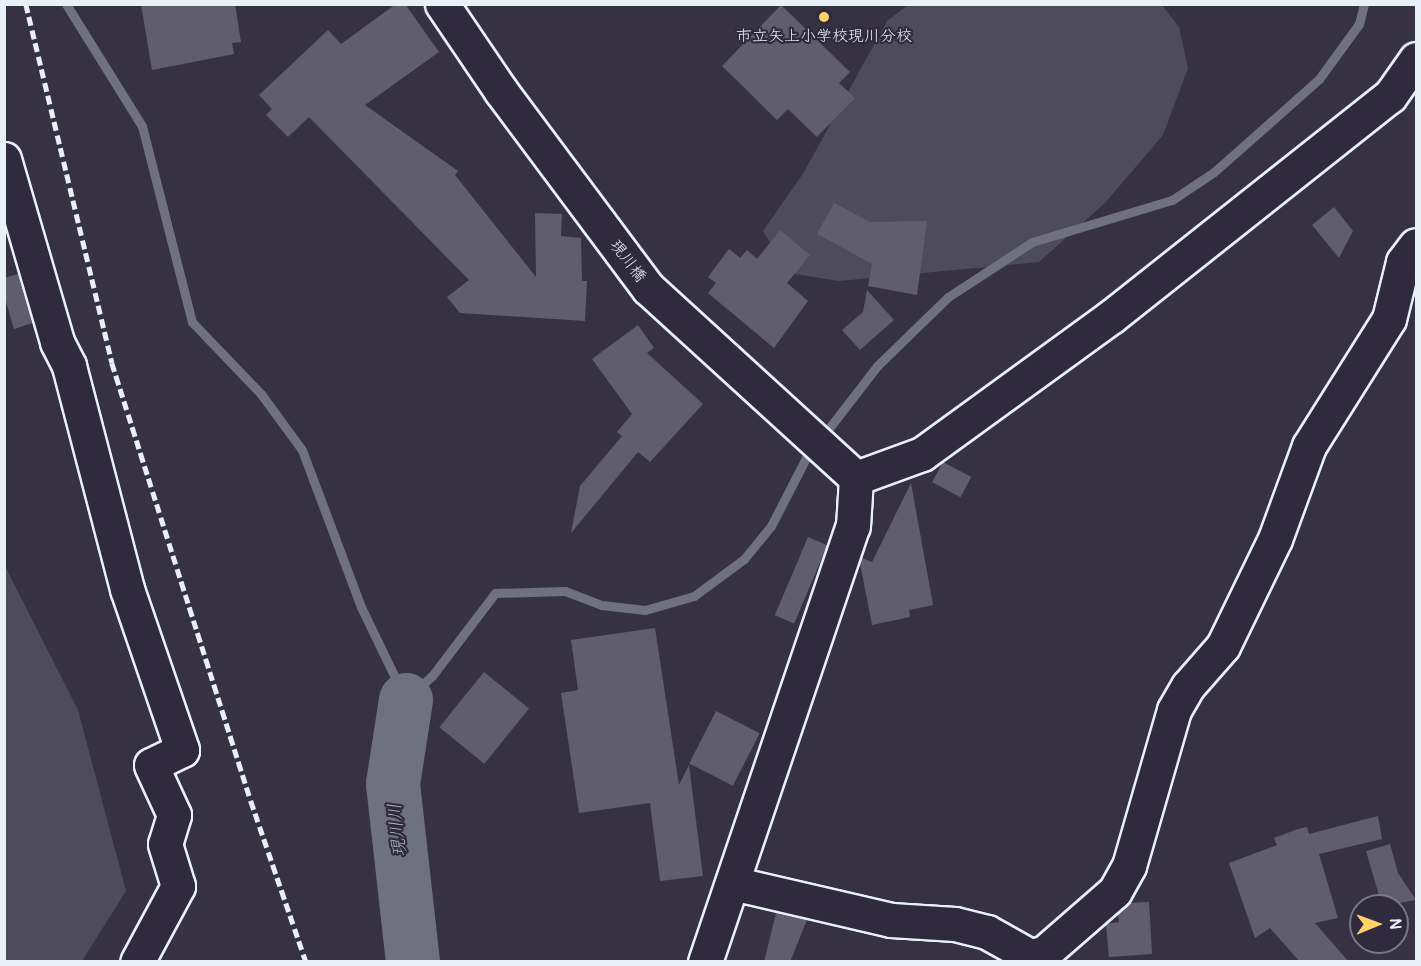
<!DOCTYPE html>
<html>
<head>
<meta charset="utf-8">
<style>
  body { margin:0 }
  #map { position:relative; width:1421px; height:966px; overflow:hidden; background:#363244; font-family:Pangolin,"Klee One",sans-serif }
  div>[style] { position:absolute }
  .green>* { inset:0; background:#4d4b5c }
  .stream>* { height:9px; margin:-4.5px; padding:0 4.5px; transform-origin:4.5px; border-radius:4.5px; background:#70717f }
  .river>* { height:54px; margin:-27px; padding:0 27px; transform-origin:27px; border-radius:27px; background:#70717f }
  .building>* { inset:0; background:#605e6e; transform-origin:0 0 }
  .roads { filter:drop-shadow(2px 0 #e8f1f8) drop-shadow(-2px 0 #e8f1f8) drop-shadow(0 2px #e8f1f8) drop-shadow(0 -2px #e8f1f8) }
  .minor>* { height:33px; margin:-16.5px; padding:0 16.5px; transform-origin:16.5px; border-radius:16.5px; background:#2f2a3d }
  .rail>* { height:4.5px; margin-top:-2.25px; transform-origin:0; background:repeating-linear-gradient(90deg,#e8f1f8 0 9px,transparent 0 13.5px) }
  .dots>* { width:16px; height:16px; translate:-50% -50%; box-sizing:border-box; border:3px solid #2f2a3d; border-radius:50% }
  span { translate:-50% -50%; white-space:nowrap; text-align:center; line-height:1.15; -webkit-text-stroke:4.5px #2f2a3d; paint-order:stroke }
  .poi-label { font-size:16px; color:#e8f1f8 }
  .street-label { font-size:16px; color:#e8f1f8 }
  .water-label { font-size:18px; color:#b2b7c2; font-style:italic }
  .frame { position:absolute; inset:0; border:6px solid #e8f1f8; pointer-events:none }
  .north { position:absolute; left:1349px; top:894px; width:60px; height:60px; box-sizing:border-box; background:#2f2a3d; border:2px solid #797a88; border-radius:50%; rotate:89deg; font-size:16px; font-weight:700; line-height:24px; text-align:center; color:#e8f1f8 }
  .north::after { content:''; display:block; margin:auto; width:21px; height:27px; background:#ffd166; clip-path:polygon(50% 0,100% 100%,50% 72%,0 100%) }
</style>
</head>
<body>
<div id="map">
  <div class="green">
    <div style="clip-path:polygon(908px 5px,1162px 5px,1179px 27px,1188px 68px,1163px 135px,1105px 203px,1039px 262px,839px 281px,789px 273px,763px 231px,804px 172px,887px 21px)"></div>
    <div style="clip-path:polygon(5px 566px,78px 710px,126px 891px,82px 961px,5px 961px)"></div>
  </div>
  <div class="stream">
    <div style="left:66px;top:4px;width:144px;rotate:58.1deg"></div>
    <div style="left:142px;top:126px;width:202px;rotate:75.7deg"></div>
    <div style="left:192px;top:322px;width:100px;rotate:46.2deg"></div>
    <div style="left:261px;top:394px;width:69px;rotate:53.8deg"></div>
    <div style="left:302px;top:450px;width:168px;rotate:69.4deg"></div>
    <div style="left:361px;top:607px;width:103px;rotate:64.2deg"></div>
    <div style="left:406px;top:700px;width:35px;rotate:-43deg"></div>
    <div style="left:432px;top:676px;width:104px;rotate:-52.8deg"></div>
    <div style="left:495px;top:593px;width:70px;rotate:-1.6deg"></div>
    <div style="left:565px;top:591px;width:40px;rotate:21deg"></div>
    <div style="left:602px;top:605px;width:43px;rotate:6.6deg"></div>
    <div style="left:645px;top:610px;width:51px;rotate:-15.9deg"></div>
    <div style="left:694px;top:596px;width:62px;rotate:-36.5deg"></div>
    <div style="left:744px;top:559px;width:43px;rotate:-50.7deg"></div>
    <div style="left:771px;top:526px;width:76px;rotate:-62.8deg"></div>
    <div style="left:806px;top:458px;width:116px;rotate:-52.3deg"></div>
    <div style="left:877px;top:366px;width:99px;rotate:-44.2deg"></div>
    <div style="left:948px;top:297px;width:100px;rotate:-33.2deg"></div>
    <div style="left:1032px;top:242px;width:146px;rotate:-16.7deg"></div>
    <div style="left:1172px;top:200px;width:50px;rotate:-33.7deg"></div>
    <div style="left:1214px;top:172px;width:140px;rotate:-41.5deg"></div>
    <div style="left:1319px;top:79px;width:68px;rotate:-54deg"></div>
    <div style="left:1359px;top:24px;width:21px;rotate:-76deg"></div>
  </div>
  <div class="river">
    <div style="left:406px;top:700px;width:85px;rotate:98.8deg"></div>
    <div style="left:393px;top:784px;width:179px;rotate:83.6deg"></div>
  </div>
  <div class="building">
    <div style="clip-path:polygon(141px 4px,235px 4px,241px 42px,232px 43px,234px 54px,152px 70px)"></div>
    <div style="clip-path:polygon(396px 4px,405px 4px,439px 52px,365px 105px,458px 171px,455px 175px,536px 277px,535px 213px,562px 214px,561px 236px,581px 238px,582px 281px,587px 281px,585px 321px,460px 313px,447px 297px,469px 280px,309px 117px,288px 137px,266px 115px,272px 109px,259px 95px,328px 30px,341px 44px)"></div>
    <div style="clip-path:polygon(781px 5px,850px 72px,839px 83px,855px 98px,817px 137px,788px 109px,777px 120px,722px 66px)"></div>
    <div style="clip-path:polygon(834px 203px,870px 222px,927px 221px,917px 295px,868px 286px,872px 264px,817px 234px)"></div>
    <div style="clip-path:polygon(1334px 207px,1353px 231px,1339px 258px,1312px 225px)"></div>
    <div style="clip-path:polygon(780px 230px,810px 255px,787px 283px,808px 301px,774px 348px,708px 293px,716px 283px,708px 277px,729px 249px,740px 258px,747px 250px,757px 259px)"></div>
    <div style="clip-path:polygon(18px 274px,32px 323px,14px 329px,4px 295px,4px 278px)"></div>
    <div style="clip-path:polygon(867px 290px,894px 320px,860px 350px,842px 330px,863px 312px)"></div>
    <div style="clip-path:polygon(638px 325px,654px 348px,647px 353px,703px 404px,650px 462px,638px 452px,571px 533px,580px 486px,622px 436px,617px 432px,632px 414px,592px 359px)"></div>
    <div style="left:943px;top:462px;width:32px;height:23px;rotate:28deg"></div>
    <div style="clip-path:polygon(911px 483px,933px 605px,909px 610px,910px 617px,872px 625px,860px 563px,862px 558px,872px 562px)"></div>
    <div style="left:808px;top:537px;width:21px;height:85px;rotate:23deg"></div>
    <div style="clip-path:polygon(655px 628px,679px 785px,689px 765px,703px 876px,660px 881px,650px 803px,579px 813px,561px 693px,578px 690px,571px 640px)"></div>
    <div style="left:484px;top:672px;width:58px;height:71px;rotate:39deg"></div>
    <div style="left:716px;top:711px;width:49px;height:59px;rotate:27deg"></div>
    <div style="clip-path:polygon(1378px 816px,1382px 839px,1319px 854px,1338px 918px,1315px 923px,1349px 962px,1300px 962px,1270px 928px,1255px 938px,1229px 863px,1277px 845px,1274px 838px,1298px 829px,1307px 827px,1309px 834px)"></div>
    <div style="clip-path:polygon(1390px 844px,1398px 873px,1416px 900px,1382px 906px,1366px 851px)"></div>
    <div style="clip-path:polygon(1149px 902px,1152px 954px,1109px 957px,1106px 924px,1119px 922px,1118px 913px,1129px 903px)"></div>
    <div style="clip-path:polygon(776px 913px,807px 920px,790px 962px,764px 962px)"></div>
  </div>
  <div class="roads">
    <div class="minor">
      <div style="left:442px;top:4px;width:105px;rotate:55.9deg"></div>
      <div style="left:501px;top:91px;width:246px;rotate:53.3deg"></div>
      <div style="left:648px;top:288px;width:282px;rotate:42.4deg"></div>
      <div style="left:4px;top:159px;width:191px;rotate:73.8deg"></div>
      <div style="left:57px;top:342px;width:27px;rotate:63deg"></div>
      <div style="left:69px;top:366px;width:230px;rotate:75.4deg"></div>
      <div style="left:127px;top:589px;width:170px;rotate:71.1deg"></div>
      <div style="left:182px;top:750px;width:34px;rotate:154deg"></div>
      <div style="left:151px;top:765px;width:55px;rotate:65.3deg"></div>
      <div style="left:174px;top:815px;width:30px;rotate:107deg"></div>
      <div style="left:165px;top:844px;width:44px;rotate:72.8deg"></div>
      <div style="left:178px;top:886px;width:86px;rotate:118.3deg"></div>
      <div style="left:856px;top:478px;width:70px;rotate:-20deg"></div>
      <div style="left:922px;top:454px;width:235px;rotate:-36deg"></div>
      <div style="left:1112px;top:316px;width:355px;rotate:-38.4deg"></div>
      <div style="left:1390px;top:96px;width:45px;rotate:-54.9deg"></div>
      <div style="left:732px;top:883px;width:163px;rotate:13.1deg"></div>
      <div style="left:891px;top:920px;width:64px;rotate:3.6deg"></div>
      <div style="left:955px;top:924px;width:33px;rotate:14deg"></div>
      <div style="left:987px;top:932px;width:49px;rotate:29.2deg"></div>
      <div style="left:1030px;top:956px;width:14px;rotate:-12deg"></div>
      <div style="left:1044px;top:953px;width:94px;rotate:-41.1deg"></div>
      <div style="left:1115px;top:891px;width:29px;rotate:-61deg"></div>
      <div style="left:1129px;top:866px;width:162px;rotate:-73.9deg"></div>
      <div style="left:1174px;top:710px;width:28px;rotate:-60deg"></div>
      <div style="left:1188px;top:686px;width:53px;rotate:-48.8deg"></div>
      <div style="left:1223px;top:646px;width:119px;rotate:-64.1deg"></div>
      <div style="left:1275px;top:539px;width:99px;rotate:-69.9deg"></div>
      <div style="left:1309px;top:446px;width:150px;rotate:-57.8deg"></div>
      <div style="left:1389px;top:319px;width:59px;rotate:-76.2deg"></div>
      <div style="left:1403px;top:262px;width:21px;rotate:-53deg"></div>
      <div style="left:705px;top:962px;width:460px;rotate:-71.3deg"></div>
      <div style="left:853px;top:526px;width:48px;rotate:-86.4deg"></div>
    </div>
  </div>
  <div class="rail">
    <div style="left:26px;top:4px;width:369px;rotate:76.5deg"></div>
    <div style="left:112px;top:363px;width:460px;rotate:72.4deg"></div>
    <div style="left:251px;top:801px;width:170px;rotate:71.1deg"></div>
  </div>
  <div class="dots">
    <div style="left:824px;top:17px;background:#ffd166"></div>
  </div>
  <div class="poi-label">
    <span style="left:824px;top:36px">市立矢上小学校現川分校</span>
  </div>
  <div class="street-label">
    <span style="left:628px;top:261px;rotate:53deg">現川橋</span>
  </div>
  <div class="water-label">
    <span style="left:398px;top:830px;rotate:-96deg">現川川</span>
  </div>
  <div class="frame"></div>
  <div class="north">N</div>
</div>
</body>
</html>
